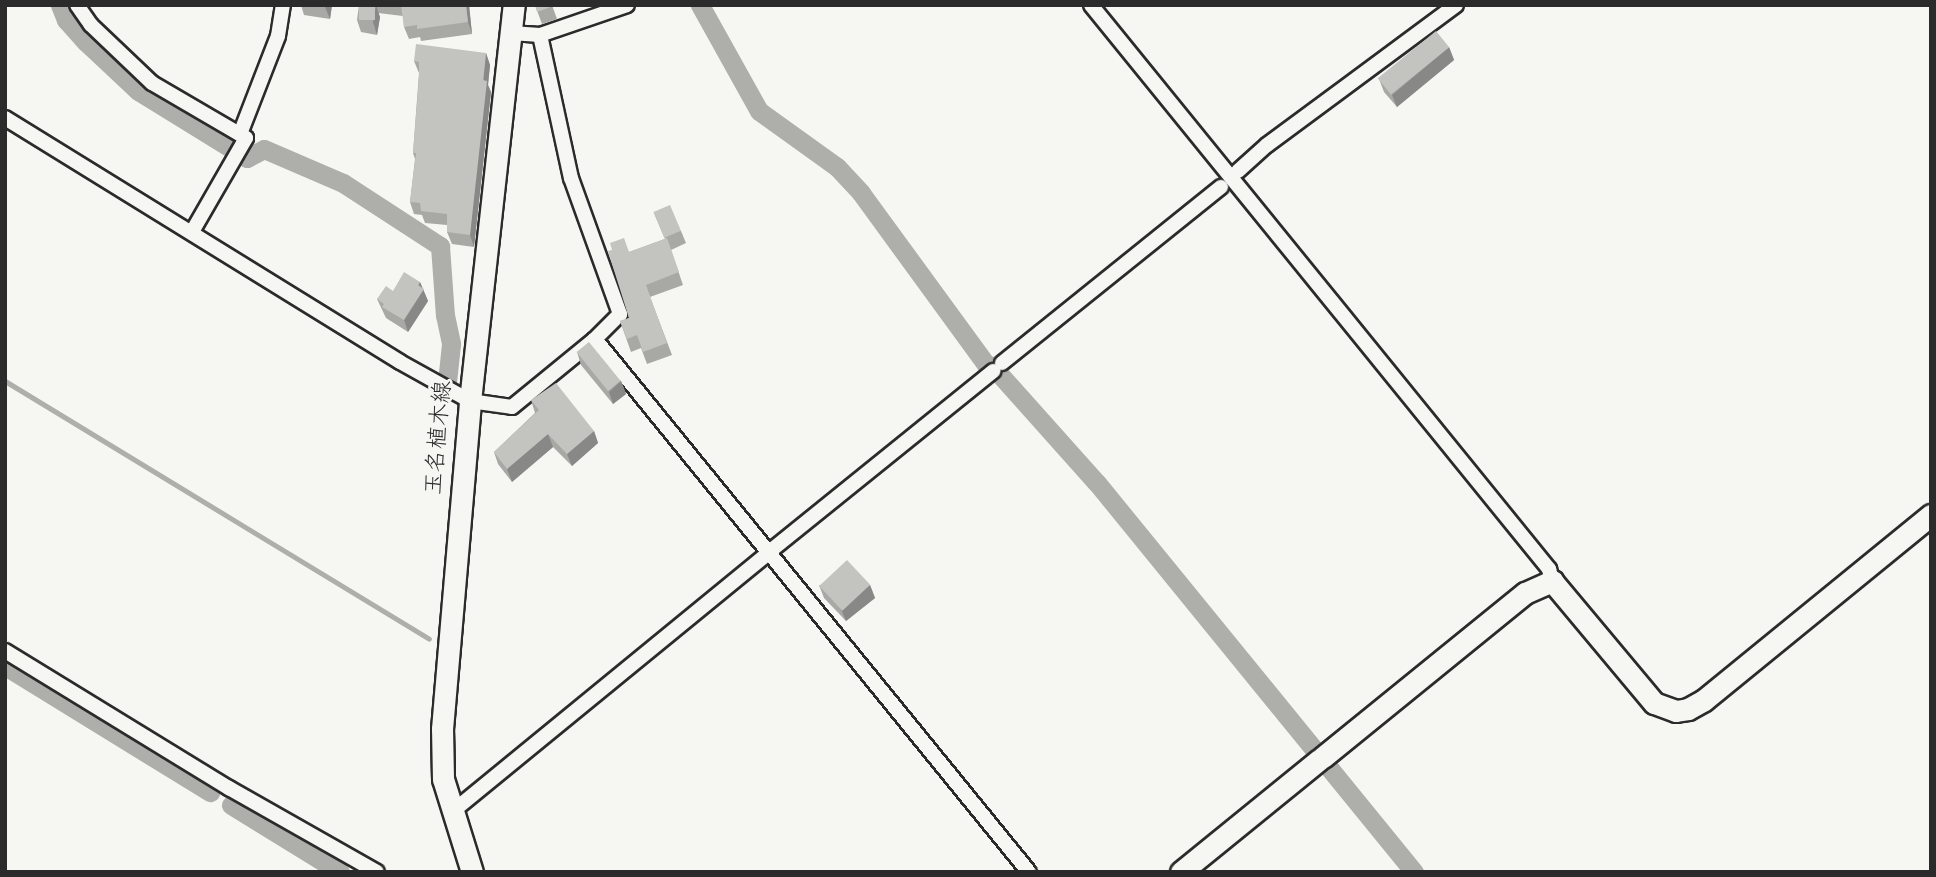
<!DOCTYPE html>
<html>
<head>
<meta charset="utf-8">
<style>
  body { margin:0 }
  #map { position:relative; width:1936px; height:877px; overflow:hidden; background:#f6f6f2; font-family:"Gochi Hand","Klee One",sans-serif }
  div>[style] { position:absolute }
  .stream>* { height:5px; margin:-2.5px; padding:0 2.5px; transform-origin:2.5px; border-radius:2.5px; background:#aeaeab }
  .canal>* { height:19px; margin:-9.5px; padding:0 9.5px; transform-origin:9.5px; border-radius:9.5px; background:#aeaeab }
  .roads { filter:drop-shadow(2px 0 #2b2b2b) drop-shadow(-2px 0 #2b2b2b) drop-shadow(0 2px #2b2b2b) drop-shadow(0 -2px #2b2b2b) }
  .street>* { height:14px; margin:-7px; padding:0 7px; transform-origin:7px; border-radius:7px; background:#f6f6f2 }
  .secondary>* { height:21px; margin:-10.5px; padding:0 10.5px; transform-origin:10.5px; border-radius:10.5px; background:#f6f6f2 }
  .wall>* { inset:0; background:#a8a8a5 }
  .shaded-wall>* { inset:0; background:#888886 }
  .building>* { inset:0; background:#c3c3c0; transform-origin:0 0 }
  span { translate:-50% -50%; white-space:nowrap; text-align:center; line-height:1.15; -webkit-text-stroke:5px #f6f6f2; paint-order:stroke }
  .street-label { font-size:23px; color:#2b2b2b }
  .frame { position:absolute; inset:0; border:7px solid #2b2b2b; pointer-events:none }
</style>
</head>
<body>
<div id="map">
  <div class="stream">
    <div style="left:5px;top:381px;width:496px;rotate:31.3deg"></div>
  </div>
  <div class="canal">
    <div style="left:60px;top:5px;width:16px;rotate:68deg"></div>
    <div style="left:66px;top:20px;width:30px;rotate:48deg"></div>
    <div style="left:86px;top:42px;width:71px;rotate:43.3deg"></div>
    <div style="left:138px;top:91px;width:128px;rotate:31.6deg"></div>
    <div style="left:247px;top:158px;width:19px;rotate:-28deg"></div>
    <div style="left:264px;top:149px;width:86px;rotate:23.3deg"></div>
    <div style="left:343px;top:183px;width:116px;rotate:33deg"></div>
    <div style="left:440px;top:246px;width:69px;rotate:85.9deg"></div>
    <div style="left:445px;top:315px;width:30px;rotate:78deg"></div>
    <div style="left:451px;top:344px;width:37px;rotate:96deg"></div>
    <div style="left:700px;top:5px;width:121px;rotate:60.9deg"></div>
    <div style="left:759px;top:111px;width:96px;rotate:35.7deg"></div>
    <div style="left:837px;top:167px;width:35px;rotate:47deg"></div>
    <div style="left:861px;top:193px;width:210px;rotate:53.9deg"></div>
    <div style="left:985px;top:363px;width:10px;rotate:29deg"></div>
    <div style="left:994px;top:368px;width:154px;rotate:48.2deg"></div>
    <div style="left:1097px;top:483px;width:502px;rotate:50.82deg"></div>
    <div style="left:5px;top:666px;width:241px;rotate:31.6deg"></div>
    <div style="left:231px;top:805px;width:128px;rotate:31.6deg"></div>
  </div>
  <div class="roads">
    <div class="street">
      <div style="left:77px;top:5px;width:24px;rotate:55deg"></div>
      <div style="left:91px;top:25px;width:84px;rotate:43.6deg"></div>
      <div style="left:152px;top:83px;width:109px;rotate:30.3deg"></div>
      <div style="left:246px;top:138px;width:108px;rotate:119.9deg"></div>
      <div style="left:1091px;top:5px;width:727px;rotate:50.92deg"></div>
      <div style="left:1549px;top:569px;width:12px;rotate:76deg"></div>
      <div style="left:511px;top:33px;width:29px;rotate:4deg"></div>
      <div style="left:540px;top:35px;width:92px;rotate:-19deg"></div>
      <div style="left:540px;top:35px;width:146px;rotate:77.8deg"></div>
      <div style="left:571px;top:178px;width:145px;rotate:70.2deg"></div>
      <div style="left:620px;top:314px;width:35px;rotate:135deg"></div>
      <div style="left:5px;top:118px;width:464px;rotate:31.7deg"></div>
      <div style="left:400px;top:362px;width:80px;rotate:29.1deg"></div>
      <div style="left:470px;top:401px;width:42px;rotate:8.1deg"></div>
      <div style="left:512px;top:407px;width:107px;rotate:-39.3deg"></div>
      <div style="left:595px;top:339px;width:687px;rotate:50.85deg"></div>
      <div style="left:240px;top:134px;width:105px;rotate:-68.8deg"></div>
      <div style="left:278px;top:36px;width:31px;rotate:-81deg"></div>
      <div style="left:1238px;top:171px;width:39px;rotate:-42deg"></div>
      <div style="left:1267px;top:145px;width:235px;rotate:-36.5deg"></div>
      <div style="left:1002px;top:363px;width:281px;rotate:-38.8deg"></div>
      <div style="left:774px;top:548px;width:282px;rotate:-38.9deg"></div>
      <div style="left:5px;top:651px;width:263px;rotate:31.5deg"></div>
      <div style="left:229px;top:788px;width:170px;rotate:29.6deg"></div>
      <div style="left:452px;top:812px;width:407px;rotate:-39.3deg"></div>
    </div>
    <div class="secondary">
      <div style="left:1323px;top:757px;width:260px;rotate:-39.1deg"></div>
      <div style="left:1525px;top:593px;width:30px;rotate:-24deg"></div>
      <div style="left:1552px;top:581px;width:159px;rotate:50.1deg"></div>
      <div style="left:1654px;top:703px;width:23px;rotate:20deg"></div>
      <div style="left:1676px;top:711px;width:12px;rotate:-9deg"></div>
      <div style="left:1688px;top:709px;width:18px;rotate:-29deg"></div>
      <div style="left:1704px;top:700px;width:293px;rotate:-39.2deg"></div>
      <div style="left:472px;top:872px;width:97px;rotate:-107.3deg"></div>
      <div style="left:443px;top:779px;width:50px;rotate:-91.1deg"></div>
      <div style="left:442px;top:729px;width:329px;rotate:-85.1deg"></div>
      <div style="left:470px;top:401px;width:398px;rotate:-83.7deg"></div>
      <div style="left:1181px;top:872px;width:178px;rotate:-39.1deg"></div>
    </div>
  </div>
  <div class="wall">
    <div style="clip-path:polygon(301px 5px,332px 5px,330px 19px,304px 15px)"></div>
    <div style="clip-path:polygon(359px 5px,469px 5px,472px 34px,421px 41px,420px 37px,409px 39px,404px 27px,403px 16px,378px 13px,380px 17px,377px 35px,361px 32px,357px 20px)"></div>
    <div style="clip-path:polygon(535px 5px,552px 5px,557px 19px,542px 24px)"></div>
    <div style="clip-path:polygon(1449px 47px,1454px 60px,1397px 107px,1384px 92px,1379px 79px)"></div>
    <div style="clip-path:polygon(486px 53px,490px 65px,488px 85px,491px 92px,474px 247px,452px 244px,447px 232px,447px 225px,425px 223px,422px 215px,414px 214px,410px 202px,415px 159px,413px 153px,419px 73px,414px 61px)"></div>
    <div style="clip-path:polygon(654px 213px,681px 231px,686px 243px,671px 250px,683px 285px,650px 297px,672px 355px,647px 364px,641px 348px,631px 352px,620px 321px,629px 318px,612px 250px,629px 252px,665px 239px)"></div>
    <div style="clip-path:polygon(420px 282px,428px 301px,408px 332px,386px 318px,377px 299px,393px 291px)"></div>
    <div style="clip-path:polygon(577px 352px,621px 381px,626px 394px,613px 404px,581px 365px)"></div>
    <div style="clip-path:polygon(531px 400px,594px 431px,598px 443px,572px 466px,553px 447px,512px 482px,498px 464px,494px 452px,535px 413px)"></div>
    <div style="clip-path:polygon(819px 585px,870px 585px,875px 598px,846px 621px,824px 598px)"></div>
  </div>
  <div class="shaded-wall">
    <div style="clip-path:polygon(325px 5px,332px 5px,330px 19px,325px 7px)"></div>
    <div style="clip-path:polygon(376px 5px,380px 17px,377px 35px,373px 22px)"></div>
    <div style="clip-path:polygon(466px 5px,469px 5px,472px 34px,468px 22px)"></div>
    <div style="clip-path:polygon(1449px 47px,1454px 60px,1397px 107px,1392px 95px)"></div>
    <div style="clip-path:polygon(486px 53px,490px 65px,488px 85px,491px 92px,474px 247px,470px 235px)"></div>
    <div style="clip-path:polygon(420px 282px,428px 301px,408px 332px,404px 320px)"></div>
    <div style="clip-path:polygon(621px 381px,626px 394px,613px 404px,609px 392px)"></div>
    <div style="clip-path:polygon(594px 431px,598px 443px,572px 466px,567px 454px)"></div>
    <div style="clip-path:polygon(548px 434px,553px 447px,512px 482px,507px 469px)"></div>
    <div style="clip-path:polygon(870px 585px,875px 598px,846px 621px,841px 609px)"></div>
  </div>
  <div class="building">
    <div style="left:359px;top:5px;width:16px;height:15px"></div>
    <div style="clip-path:polygon(401px 5px,466px 5px,468px 22px,417px 29px,417px 25px,404px 27px)"></div>
    <div style="clip-path:polygon(535px 5px,552px 5px,553px 6px,537px 12px)"></div>
    <div style="left:1436px;top:31px;width:21px;height:75px;rotate:51deg"></div>
    <div style="clip-path:polygon(416px 44px,486px 53px,483px 80px,487px 81px,470px 235px,447px 232px,447px 214px,421px 211px,420px 203px,410px 202px,416px 153px,413px 153px,419px 77px,419px 62px,414px 61px)"></div>
    <div style="left:670px;top:205px;width:28px;height:18px;rotate:67deg"></div>
    <div style="clip-path:polygon(624px 238px,629px 252px,667px 238px,679px 272px,646px 285px,667px 343px,643px 352px,637px 335px,627px 339px,620px 321px,629px 318px,608px 251px,612px 250px,610px 243px)"></div>
    <div style="clip-path:polygon(404px 272px,420px 282px,418px 285px,424px 289px,404px 320px,382px 307px,384px 304px,377px 299px,386px 286px,393px 291px)"></div>
    <div style="left:589px;top:342px;width:50px;height:16px;rotate:51deg"></div>
    <div style="clip-path:polygon(556px 383px,594px 431px,567px 454px,548px 434px,507px 469px,494px 452px,539px 410px,531px 400px)"></div>
    <div style="left:847px;top:560px;width:34px;height:38px;rotate:47deg"></div>
  </div>
  <div class="street-label">
    <span style="left:441px;top:438px;rotate:-85deg">玉名植木線</span>
  </div>
  <div class="frame"></div>
</div>
</body>
</html>
